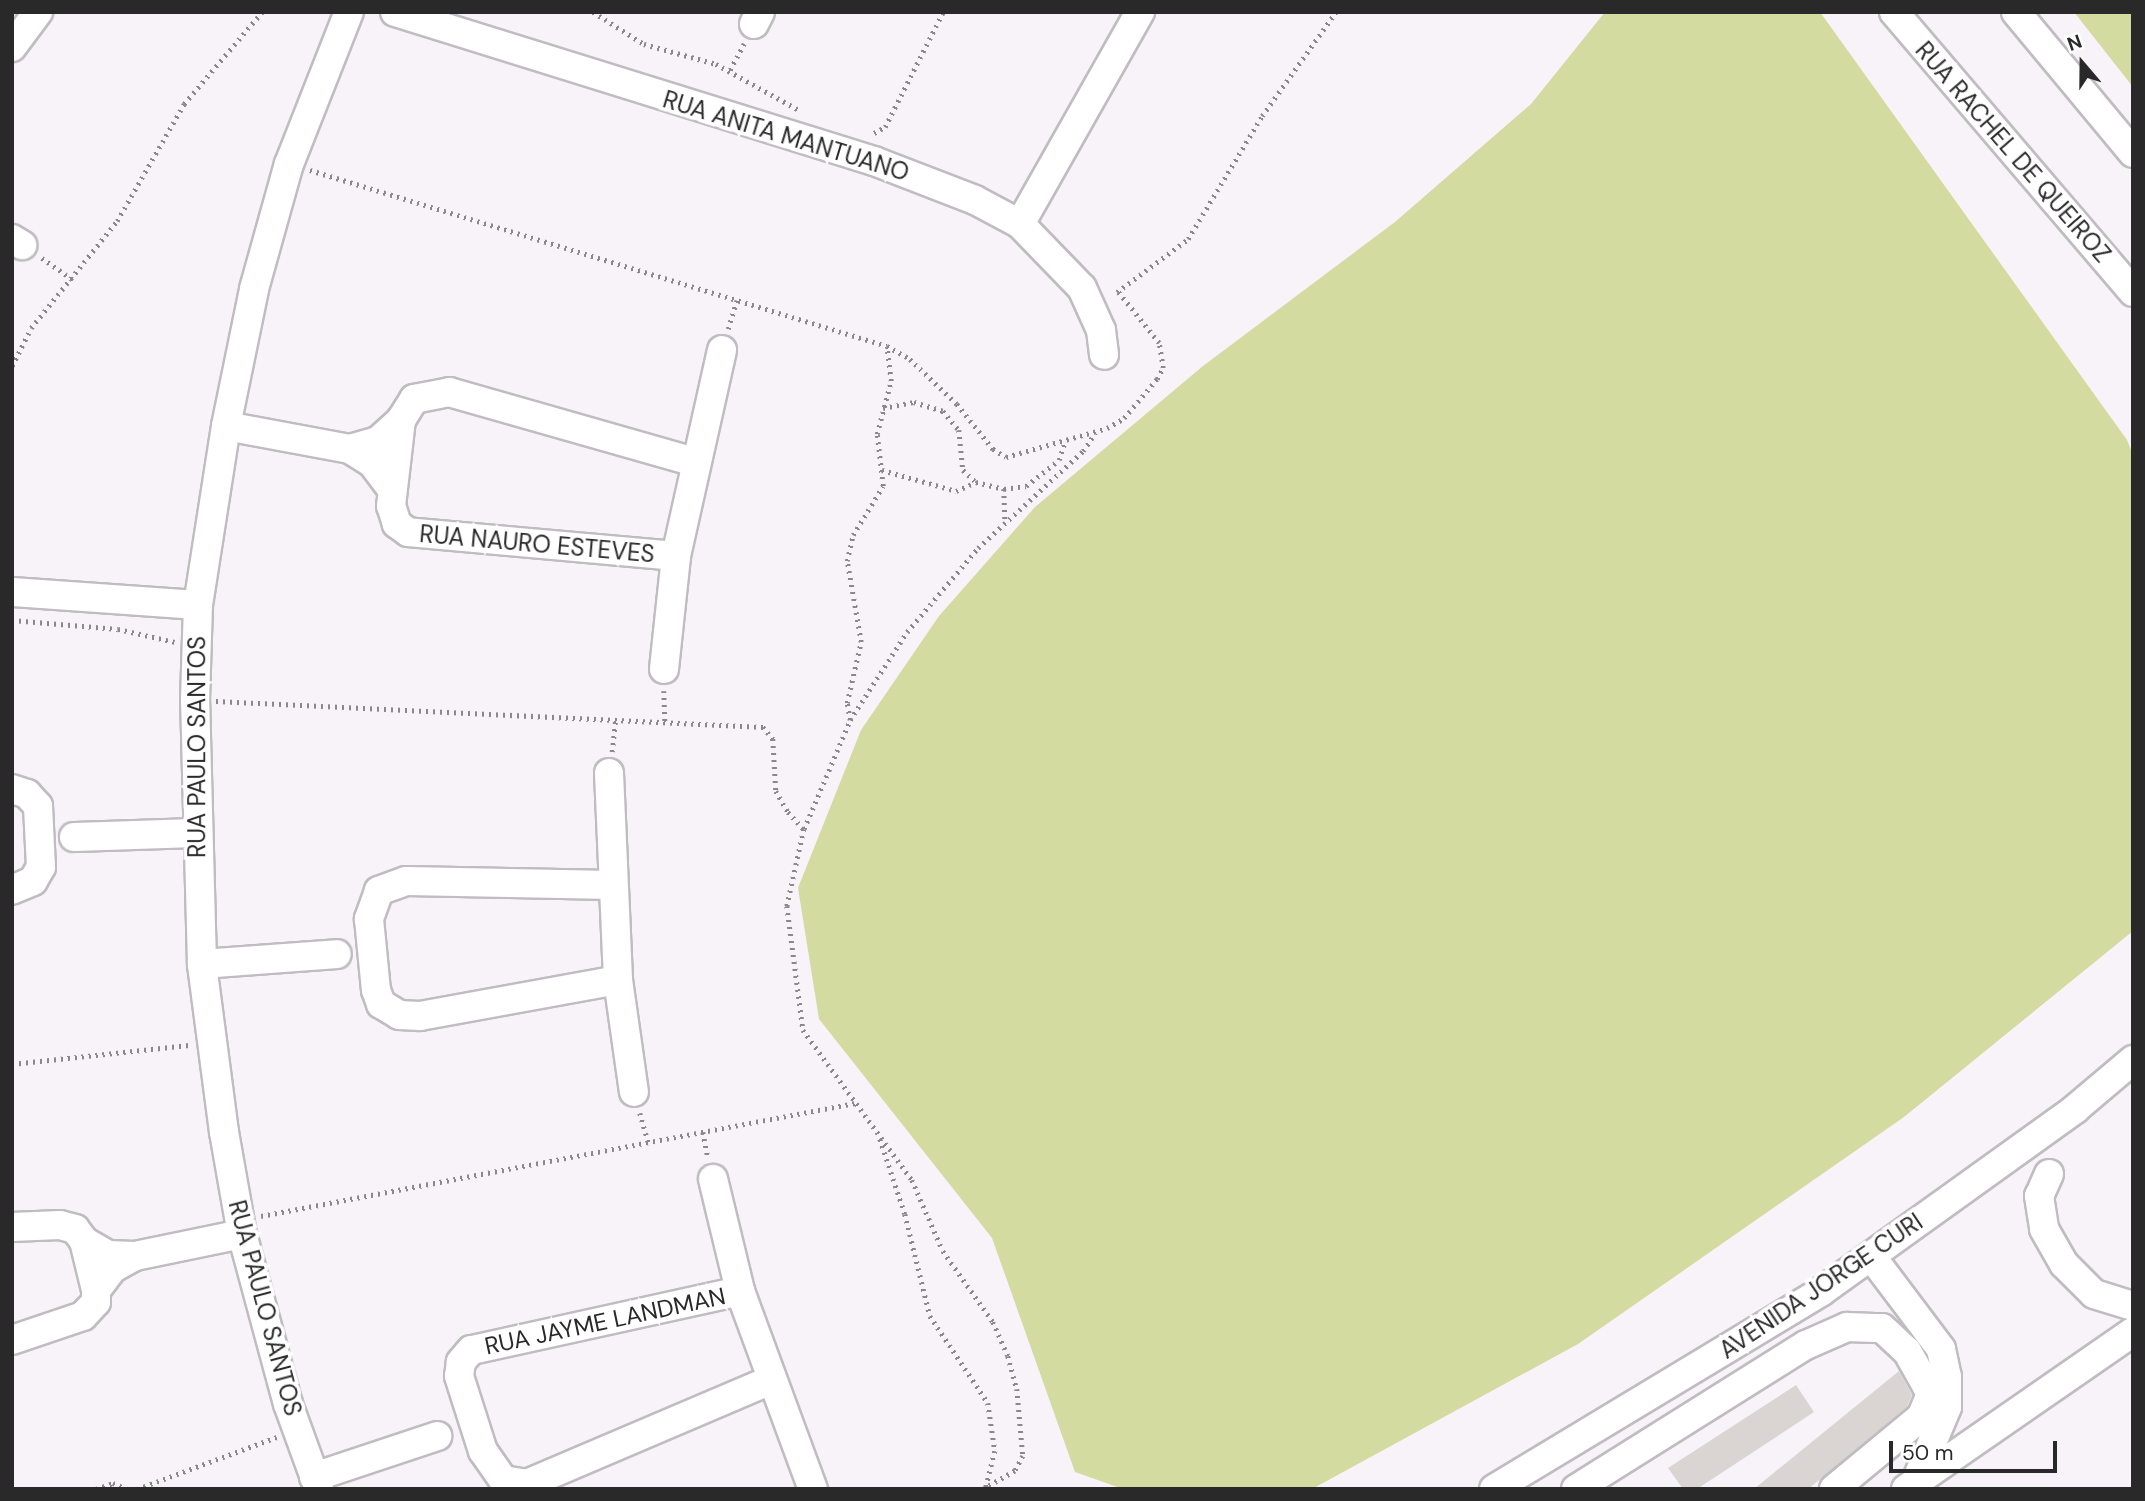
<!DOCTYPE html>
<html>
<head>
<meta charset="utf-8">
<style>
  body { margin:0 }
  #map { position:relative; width:2145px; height:1501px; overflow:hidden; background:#f7f3f8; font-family:"DM Sans",sans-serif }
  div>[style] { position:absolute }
  .green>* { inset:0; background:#d3dba0 }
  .building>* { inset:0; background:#dad4d2 }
  .path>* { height:4.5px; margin-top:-2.25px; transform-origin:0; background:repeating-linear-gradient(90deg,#8b888b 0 2px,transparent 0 7px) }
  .roads { filter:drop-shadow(2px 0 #c0bcc1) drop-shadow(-2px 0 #c0bcc1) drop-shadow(0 2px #c0bcc1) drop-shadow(0 -2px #c0bcc1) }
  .minor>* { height:28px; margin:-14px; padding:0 14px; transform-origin:14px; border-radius:14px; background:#fff }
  span { translate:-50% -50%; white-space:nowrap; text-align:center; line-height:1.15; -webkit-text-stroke:7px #fff; paint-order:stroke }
  .street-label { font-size:24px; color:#2a292a }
  .frame { position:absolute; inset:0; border:14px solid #2a292a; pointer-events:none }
  .north { position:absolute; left:2047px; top:28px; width:70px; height:70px; -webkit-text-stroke:5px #fff; paint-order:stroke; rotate:340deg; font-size:19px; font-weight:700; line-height:28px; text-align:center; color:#2a292a }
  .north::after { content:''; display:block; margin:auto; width:24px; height:32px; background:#2a292a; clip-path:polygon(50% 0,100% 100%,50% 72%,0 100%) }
  .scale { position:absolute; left:1889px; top:1441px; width:168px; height:32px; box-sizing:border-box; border:4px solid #2a292a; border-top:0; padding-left:9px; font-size:21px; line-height:24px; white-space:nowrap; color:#2a292a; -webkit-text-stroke:5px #fff; paint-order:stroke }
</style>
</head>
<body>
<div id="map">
  <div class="green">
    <div style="clip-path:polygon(1605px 12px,1820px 12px,2127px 440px,2133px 455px,2133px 931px,1904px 1117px,1578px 1344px,1312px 1489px,1123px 1489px,1075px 1472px,992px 1238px,819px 1019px,798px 888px,861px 730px,939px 616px,1035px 507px,1203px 366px,1395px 222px,1531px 104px)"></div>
    <div style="clip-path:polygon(2074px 12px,2133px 12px,2133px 87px)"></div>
  </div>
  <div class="building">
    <div style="clip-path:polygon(1899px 1371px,1912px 1395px,1907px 1407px,1823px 1477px,1808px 1489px,1754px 1489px)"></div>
    <div style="clip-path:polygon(1796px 1385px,1814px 1412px,1697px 1489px,1683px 1489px,1668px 1468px)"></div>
  </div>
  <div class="path">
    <div style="left:593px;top:12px;width:60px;rotate:32.1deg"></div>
    <div style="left:644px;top:44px;width:75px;rotate:15.5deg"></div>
    <div style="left:716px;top:64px;width:95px;rotate:29deg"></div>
    <div style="left:730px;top:70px;width:30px;rotate:-62deg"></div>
    <div style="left:874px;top:133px;width:13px;rotate:-29deg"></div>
    <div style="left:885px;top:127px;width:129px;rotate:-63.2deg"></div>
    <div style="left:310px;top:170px;width:603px;rotate:16.96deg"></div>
    <div style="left:887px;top:346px;width:26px;rotate:29deg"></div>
    <div style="left:910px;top:359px;width:65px;rotate:43.8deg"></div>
    <div style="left:957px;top:404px;width:58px;rotate:51.3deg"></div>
    <div style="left:993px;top:449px;width:15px;rotate:32deg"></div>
    <div style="left:1006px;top:457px;width:105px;rotate:-16deg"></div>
    <div style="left:1107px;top:428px;width:20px;rotate:-30deg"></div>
    <div style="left:1124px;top:418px;width:51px;rotate:-49.8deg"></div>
    <div style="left:1157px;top:379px;width:13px;rotate:-61deg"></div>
    <div style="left:1163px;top:368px;width:25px;rotate:-99deg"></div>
    <div style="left:1159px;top:343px;width:65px;rotate:-128.8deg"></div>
    <div style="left:42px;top:258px;width:38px;rotate:35deg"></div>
    <div style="left:1117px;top:292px;width:89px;rotate:-36.7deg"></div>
    <div style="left:1188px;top:239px;width:144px;rotate:-59deg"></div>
    <div style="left:1262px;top:116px;width:128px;rotate:-54.6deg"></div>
    <div style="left:728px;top:329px;width:30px;rotate:-73deg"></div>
    <div style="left:12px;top:366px;width:42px;rotate:-63.4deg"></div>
    <div style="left:31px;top:328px;width:137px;rotate:-51.2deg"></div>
    <div style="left:117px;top:221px;width:135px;rotate:-60.2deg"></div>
    <div style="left:184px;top:104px;width:121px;rotate:-49.7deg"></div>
    <div style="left:883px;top:408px;width:32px;rotate:-11deg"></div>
    <div style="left:914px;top:402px;width:30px;rotate:17deg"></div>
    <div style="left:943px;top:411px;width:25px;rotate:50deg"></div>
    <div style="left:959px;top:430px;width:40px;rotate:84.3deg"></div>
    <div style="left:963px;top:470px;width:18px;rotate:43deg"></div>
    <div style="left:882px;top:470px;width:77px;rotate:15.8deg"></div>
    <div style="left:956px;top:491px;width:22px;rotate:-24deg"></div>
    <div style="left:976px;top:482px;width:29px;rotate:14deg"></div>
    <div style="left:1004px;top:489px;width:22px;rotate:-8deg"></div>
    <div style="left:1026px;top:486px;width:42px;rotate:-38.2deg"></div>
    <div style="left:1059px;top:460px;width:20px;rotate:-72deg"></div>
    <div style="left:1004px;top:489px;width:34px;rotate:88deg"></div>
    <div style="left:12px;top:620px;width:106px;rotate:4.9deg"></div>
    <div style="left:118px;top:629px;width:58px;rotate:12.8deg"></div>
    <div style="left:664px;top:691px;width:32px;rotate:88deg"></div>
    <div style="left:216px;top:701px;width:548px;rotate:2.72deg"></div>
    <div style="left:763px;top:727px;width:16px;rotate:50deg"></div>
    <div style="left:773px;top:739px;width:52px;rotate:86.7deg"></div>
    <div style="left:776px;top:791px;width:24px;rotate:60deg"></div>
    <div style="left:788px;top:812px;width:23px;rotate:47deg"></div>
    <div style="left:804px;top:829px;width:118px;rotate:-67.1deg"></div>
    <div style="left:850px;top:720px;width:105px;rotate:-57.1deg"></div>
    <div style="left:907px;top:632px;width:110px;rotate:-49.8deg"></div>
    <div style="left:978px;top:548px;width:143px;rotate:-42.7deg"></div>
    <div style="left:1083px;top:451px;width:22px;rotate:-56deg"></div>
    <div style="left:850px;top:720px;width:17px;rotate:-100deg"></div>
    <div style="left:847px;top:703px;width:63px;rotate:-77.1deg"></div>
    <div style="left:861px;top:642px;width:82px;rotate:-99.8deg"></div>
    <div style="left:847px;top:561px;width:27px;rotate:-77deg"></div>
    <div style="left:853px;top:535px;width:57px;rotate:-58.5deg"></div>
    <div style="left:883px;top:486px;width:52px;rotate:-96.6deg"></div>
    <div style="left:877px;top:434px;width:55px;rotate:-75.2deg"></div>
    <div style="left:891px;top:381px;width:34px;rotate:-97deg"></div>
    <div style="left:612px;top:752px;width:31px;rotate:-84deg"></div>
    <div style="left:804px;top:829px;width:79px;rotate:102.4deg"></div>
    <div style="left:787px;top:906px;width:125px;rotate:82.6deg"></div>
    <div style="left:803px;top:1030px;width:185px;rotate:54deg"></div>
    <div style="left:912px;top:1180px;width:77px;rotate:66.4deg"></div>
    <div style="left:943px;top:1251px;width:87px;rotate:54.8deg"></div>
    <div style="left:993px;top:1322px;width:37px;rotate:66deg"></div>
    <div style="left:1008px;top:1356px;width:34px;rotate:75deg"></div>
    <div style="left:1017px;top:1389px;width:67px;rotate:84.9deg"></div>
    <div style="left:1023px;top:1456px;width:17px;rotate:118deg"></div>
    <div style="left:1015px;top:1471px;width:36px;rotate:150deg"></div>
    <div style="left:12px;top:1064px;width:178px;rotate:-6.1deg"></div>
    <div style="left:640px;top:1113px;width:32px;rotate:74deg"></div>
    <div style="left:703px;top:1132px;width:26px;rotate:79deg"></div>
    <div style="left:880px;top:1139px;width:79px;rotate:71.6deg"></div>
    <div style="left:905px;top:1214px;width:105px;rotate:76.2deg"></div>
    <div style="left:930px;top:1316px;width:105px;rotate:56.3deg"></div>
    <div style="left:988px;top:1403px;width:49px;rotate:81.7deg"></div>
    <div style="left:995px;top:1451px;width:38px;rotate:104deg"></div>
    <div style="left:261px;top:1216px;width:605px;rotate:-10.77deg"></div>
    <div style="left:96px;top:1489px;width:18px;rotate:-19deg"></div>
    <div style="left:113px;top:1483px;width:15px;rotate:23deg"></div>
    <div style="left:137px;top:1489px;width:149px;rotate:-20.4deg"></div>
  </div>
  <div class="roads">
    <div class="minor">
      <div style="left:395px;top:12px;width:502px;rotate:17.28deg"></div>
      <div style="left:874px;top:161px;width:108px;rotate:21.1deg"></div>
      <div style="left:975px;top:200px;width:51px;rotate:28.1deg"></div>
      <div style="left:1020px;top:224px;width:89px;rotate:45.9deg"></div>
      <div style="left:1082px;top:288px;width:46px;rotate:65.7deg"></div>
      <div style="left:1101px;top:330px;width:25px;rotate:83deg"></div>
      <div style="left:1894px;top:12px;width:368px;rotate:49.5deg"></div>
      <div style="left:2016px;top:12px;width:183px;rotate:50.3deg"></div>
      <div style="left:754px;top:24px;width:13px;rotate:-63deg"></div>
      <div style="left:12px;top:47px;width:44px;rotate:-53.4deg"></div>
      <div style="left:1020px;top:224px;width:244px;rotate:-60.5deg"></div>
      <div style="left:12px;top:239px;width:12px;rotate:31deg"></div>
      <div style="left:226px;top:426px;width:126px;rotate:10.5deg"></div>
      <div style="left:391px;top:488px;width:31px;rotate:-127deg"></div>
      <div style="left:372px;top:463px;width:26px;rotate:-148deg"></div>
      <div style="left:350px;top:449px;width:29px;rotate:-16deg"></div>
      <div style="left:378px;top:441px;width:31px;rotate:-42deg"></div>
      <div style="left:676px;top:556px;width:269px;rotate:-174.9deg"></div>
      <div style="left:408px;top:532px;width:14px;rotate:-144deg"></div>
      <div style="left:397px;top:524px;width:19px;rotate:-108deg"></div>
      <div style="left:391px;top:506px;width:87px;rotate:-83.4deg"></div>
      <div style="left:401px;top:420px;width:25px;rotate:-58deg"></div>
      <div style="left:414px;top:399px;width:36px;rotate:-11deg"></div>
      <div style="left:449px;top:392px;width:255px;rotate:15.9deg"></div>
      <div style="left:12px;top:592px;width:186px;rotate:4deg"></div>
      <div style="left:664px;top:669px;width:114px;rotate:-83.9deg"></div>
      <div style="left:676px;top:556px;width:211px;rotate:-77.4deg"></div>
      <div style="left:609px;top:773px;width:207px;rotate:87.5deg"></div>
      <div style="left:618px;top:980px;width:113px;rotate:81.9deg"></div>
      <div style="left:12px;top:789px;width:16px;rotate:18deg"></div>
      <div style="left:27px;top:794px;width:16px;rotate:47deg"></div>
      <div style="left:38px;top:806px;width:61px;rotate:87.2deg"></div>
      <div style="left:41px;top:867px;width:16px;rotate:120deg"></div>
      <div style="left:33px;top:881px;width:23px;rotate:157deg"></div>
      <div style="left:74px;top:837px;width:122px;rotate:-1.9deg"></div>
      <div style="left:613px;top:885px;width:207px;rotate:-178.9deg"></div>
      <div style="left:406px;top:881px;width:29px;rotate:160deg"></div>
      <div style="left:379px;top:891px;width:30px;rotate:110deg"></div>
      <div style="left:369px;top:919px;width:71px;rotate:84.4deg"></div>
      <div style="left:376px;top:990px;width:15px;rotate:70deg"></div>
      <div style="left:381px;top:1004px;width:21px;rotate:31deg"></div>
      <div style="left:399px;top:1015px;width:21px;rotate:3deg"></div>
      <div style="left:420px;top:1016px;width:201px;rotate:-10.3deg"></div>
      <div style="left:202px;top:964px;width:135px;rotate:-4.2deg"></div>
      <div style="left:2049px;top:1174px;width:24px;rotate:114deg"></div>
      <div style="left:2039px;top:1196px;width:33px;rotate:81deg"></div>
      <div style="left:2044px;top:1229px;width:40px;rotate:60.3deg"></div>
      <div style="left:2064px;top:1264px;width:42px;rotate:45deg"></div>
      <div style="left:2094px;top:1294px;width:41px;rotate:17.1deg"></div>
      <div style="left:713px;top:1179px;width:115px;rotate:76.4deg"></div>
      <div style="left:740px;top:1291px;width:211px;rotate:69.8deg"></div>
      <div style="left:12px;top:1227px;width:48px;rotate:-2.4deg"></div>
      <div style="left:60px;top:1225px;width:16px;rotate:15deg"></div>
      <div style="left:75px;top:1229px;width:15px;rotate:53deg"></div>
      <div style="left:84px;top:1241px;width:50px;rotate:76.2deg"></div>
      <div style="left:96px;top:1290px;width:12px;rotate:90deg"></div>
      <div style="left:96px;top:1302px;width:19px;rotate:133deg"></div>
      <div style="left:83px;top:1316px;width:75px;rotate:161.3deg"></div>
      <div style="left:84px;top:1241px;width:28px;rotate:30deg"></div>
      <div style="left:108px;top:1255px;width:27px;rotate:2deg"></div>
      <div style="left:135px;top:1256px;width:26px;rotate:151deg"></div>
      <div style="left:112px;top:1269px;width:26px;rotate:127deg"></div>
      <div style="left:135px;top:1256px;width:109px;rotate:-11.6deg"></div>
      <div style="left:1871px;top:1256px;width:116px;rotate:53deg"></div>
      <div style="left:1941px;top:1349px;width:29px;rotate:78deg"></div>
      <div style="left:1947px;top:1377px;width:30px;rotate:90deg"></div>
      <div style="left:1947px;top:1407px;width:80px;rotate:112.7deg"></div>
      <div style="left:740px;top:1291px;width:275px;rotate:167.6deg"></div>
      <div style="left:471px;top:1350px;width:16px;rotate:130deg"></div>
      <div style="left:461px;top:1362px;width:14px;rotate:98deg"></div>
      <div style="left:459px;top:1376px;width:79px;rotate:72.3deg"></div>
      <div style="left:483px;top:1451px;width:35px;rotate:55deg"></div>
      <div style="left:503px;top:1480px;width:24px;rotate:9deg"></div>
      <div style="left:527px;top:1484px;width:265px;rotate:-23.1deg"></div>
      <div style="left:314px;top:1477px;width:130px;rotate:-18.4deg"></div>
      <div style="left:319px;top:1489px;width:90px;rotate:-110deg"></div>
      <div style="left:288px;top:1404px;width:176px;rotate:-105.1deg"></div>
      <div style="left:242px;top:1234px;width:104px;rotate:-100deg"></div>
      <div style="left:224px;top:1132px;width:169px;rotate:-97.5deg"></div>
      <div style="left:202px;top:964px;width:264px;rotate:-91.5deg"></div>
      <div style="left:195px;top:700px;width:95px;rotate:-88.2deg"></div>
      <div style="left:198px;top:605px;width:181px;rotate:-81.1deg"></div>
      <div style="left:226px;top:426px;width:140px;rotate:-78.4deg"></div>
      <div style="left:254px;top:289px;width:130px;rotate:-74.4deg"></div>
      <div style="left:289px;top:164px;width:163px;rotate:-68.5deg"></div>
      <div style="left:1494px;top:1489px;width:383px;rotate:-31.1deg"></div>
      <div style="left:1822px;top:1291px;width:312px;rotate:-35.7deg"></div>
      <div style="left:2075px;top:1109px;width:76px;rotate:-40.2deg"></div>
      <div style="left:1576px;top:1489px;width:271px;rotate:-32.1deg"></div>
      <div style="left:1806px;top:1345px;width:45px;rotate:-23.7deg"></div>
      <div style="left:1847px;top:1327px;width:35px;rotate:2deg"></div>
      <div style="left:1882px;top:1328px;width:34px;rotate:43deg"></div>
      <div style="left:1907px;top:1351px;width:49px;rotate:60.8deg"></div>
      <div style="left:1931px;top:1394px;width:25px;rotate:113deg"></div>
      <div style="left:1921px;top:1417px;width:113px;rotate:140.4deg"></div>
      <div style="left:1906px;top:1489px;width:276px;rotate:-34.7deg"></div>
    </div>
  </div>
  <div class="street-label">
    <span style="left:786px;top:136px;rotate:17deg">RUA ANITA MANTUANO</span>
    <span style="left:2013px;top:152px;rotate:49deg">RUA RACHEL DE QUEIROZ</span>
    <span style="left:537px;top:544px;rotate:5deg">RUA NAURO ESTEVES</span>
    <span style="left:197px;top:747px;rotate:-90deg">RUA PAULO SANTOS</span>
    <span style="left:1821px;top:1286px;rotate:-34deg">AVENIDA JORGE CURI</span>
    <span style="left:265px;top:1308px;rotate:75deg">RUA PAULO SANTOS</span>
    <span style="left:605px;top:1321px;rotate:-12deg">RUA JAYME LANDMAN</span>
  </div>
  <div class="frame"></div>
  <div class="north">N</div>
  <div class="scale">50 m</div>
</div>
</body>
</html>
